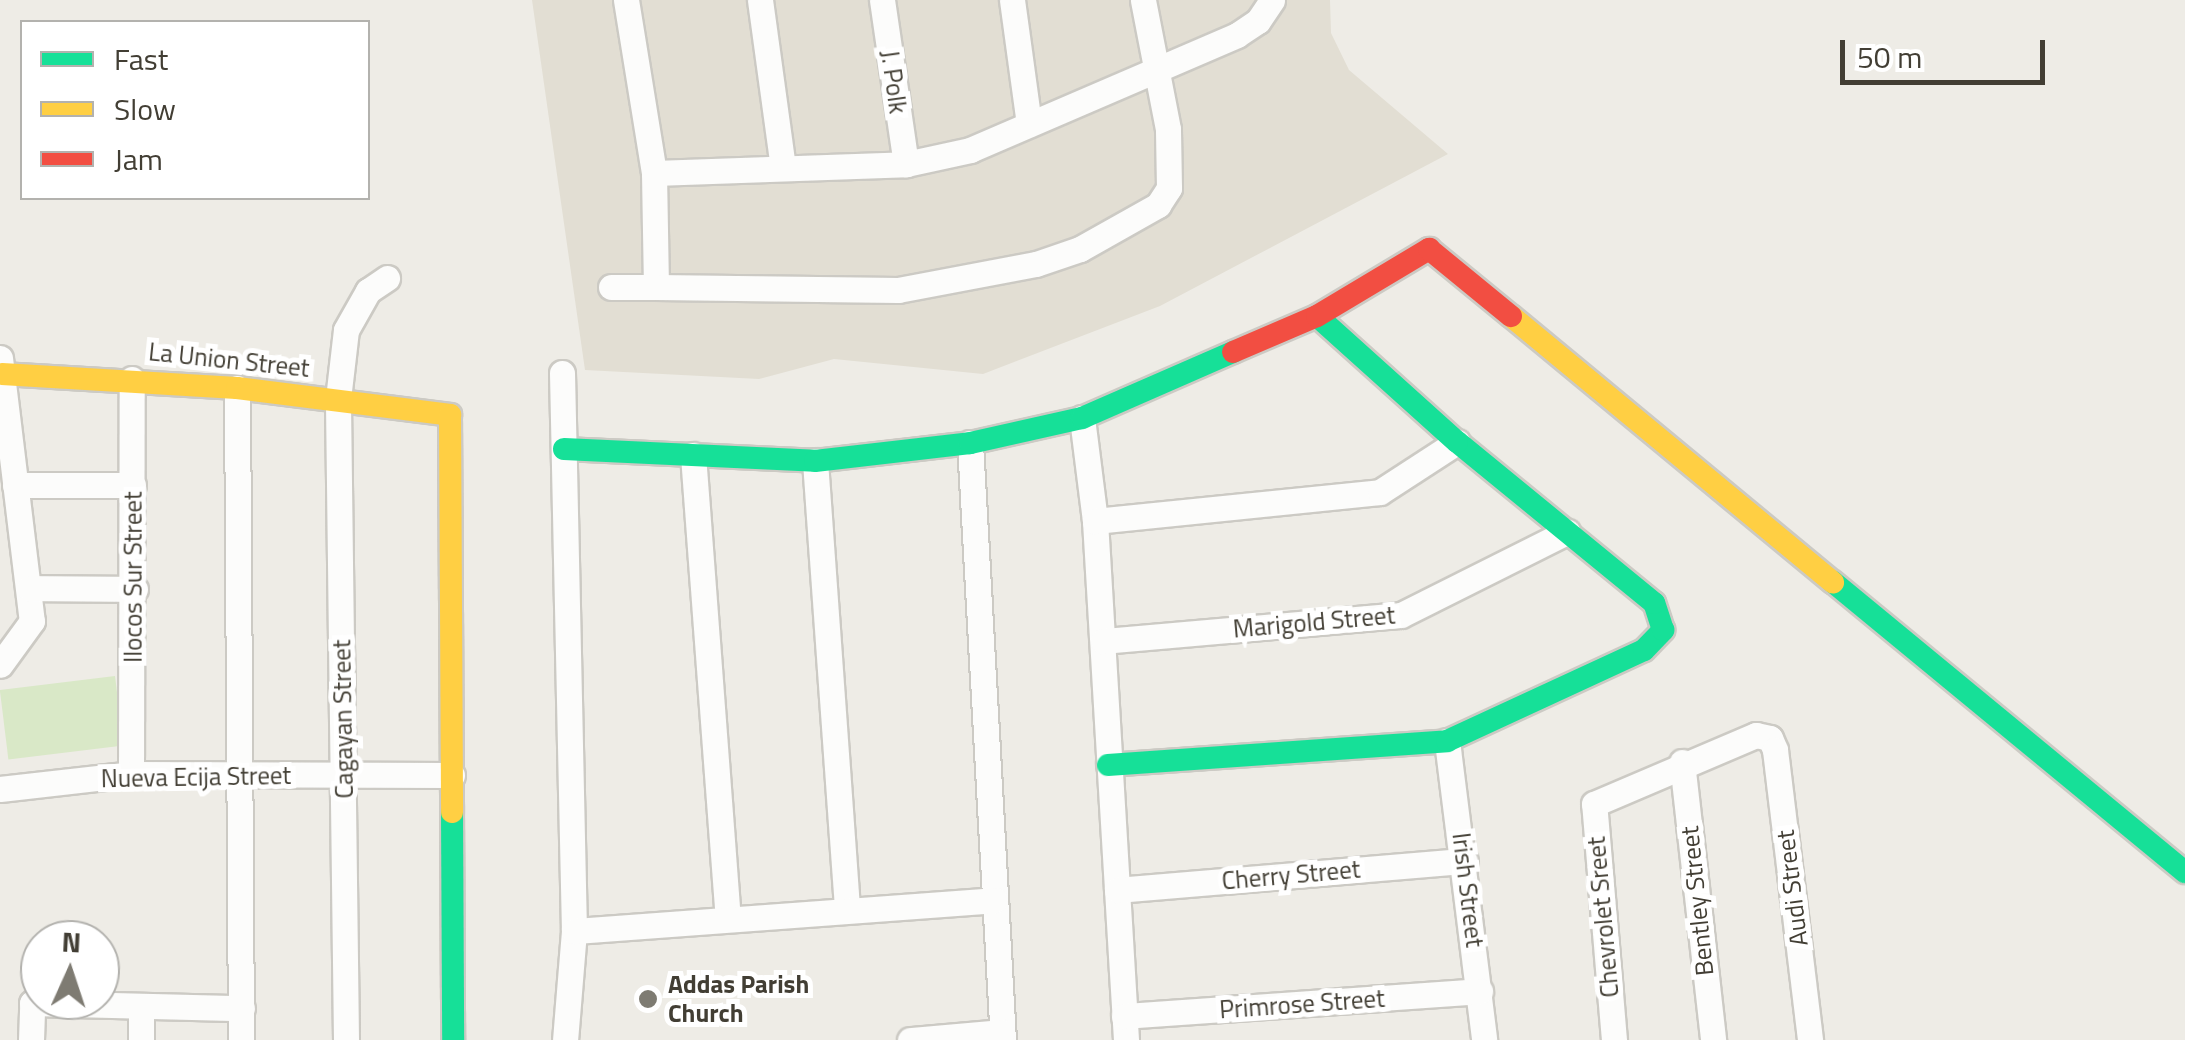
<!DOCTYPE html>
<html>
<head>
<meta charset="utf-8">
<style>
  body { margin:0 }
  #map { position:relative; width:2185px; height:1040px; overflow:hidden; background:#eeece6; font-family:"Titillium Web",sans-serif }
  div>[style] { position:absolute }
  .residential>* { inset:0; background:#e2ded3 }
  .green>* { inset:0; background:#d9e8c7; transform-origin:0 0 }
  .roads { filter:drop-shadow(2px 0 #cccac4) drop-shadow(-2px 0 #cccac4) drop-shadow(0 2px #cccac4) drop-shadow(0 -2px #cccac4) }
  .street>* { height:25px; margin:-12.5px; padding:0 12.5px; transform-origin:12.5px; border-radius:12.5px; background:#fcfcfb }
  .fast>* { height:22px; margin:-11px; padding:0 11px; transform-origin:11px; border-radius:11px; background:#16e098 }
  .slow>* { height:22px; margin:-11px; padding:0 11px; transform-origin:11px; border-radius:11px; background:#ffcf43 }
  .jam>* { height:22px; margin:-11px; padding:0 11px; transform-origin:11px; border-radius:11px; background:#f24e42 }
  .dots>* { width:28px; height:28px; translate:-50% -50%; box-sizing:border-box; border:5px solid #fff; border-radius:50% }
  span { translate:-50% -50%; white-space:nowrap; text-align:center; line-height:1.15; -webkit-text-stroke:10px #fff; paint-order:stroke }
  .street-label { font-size:25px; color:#423e34 }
  .poi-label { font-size:25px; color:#423e34; font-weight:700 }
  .left { translate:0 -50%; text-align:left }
  .legend { position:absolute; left:20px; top:20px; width:350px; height:180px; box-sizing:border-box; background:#fff; border:2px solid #b3b2ae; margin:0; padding:12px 18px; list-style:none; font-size:30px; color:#423e34 }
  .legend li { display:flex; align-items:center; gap:20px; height:50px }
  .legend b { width:50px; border:2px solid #b3b2ae }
  .north { position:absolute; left:20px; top:920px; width:100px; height:100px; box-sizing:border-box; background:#fff; border:2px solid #b3b2ae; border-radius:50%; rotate:3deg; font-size:28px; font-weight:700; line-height:40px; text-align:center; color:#423e34 }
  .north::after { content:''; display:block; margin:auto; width:35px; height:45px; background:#7e7b72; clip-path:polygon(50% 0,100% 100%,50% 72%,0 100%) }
  .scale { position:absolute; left:1840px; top:40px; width:205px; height:45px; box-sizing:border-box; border:5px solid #423e34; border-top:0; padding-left:12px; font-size:30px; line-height:35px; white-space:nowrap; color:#423e34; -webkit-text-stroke:8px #fff; paint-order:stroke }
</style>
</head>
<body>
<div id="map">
  <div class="residential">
    <div style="clip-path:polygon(532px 0,1330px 0,1331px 33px,1349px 70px,1448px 154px,1160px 306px,983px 374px,834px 359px,759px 379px,585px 370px)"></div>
  </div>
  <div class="green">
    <div style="left:115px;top:676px;width:70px;height:116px;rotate:83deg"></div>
  </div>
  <div class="roads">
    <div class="street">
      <div style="left:626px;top:0;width:175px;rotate:80.8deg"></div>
      <div style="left:654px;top:173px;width:114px;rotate:89deg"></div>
      <div style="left:656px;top:287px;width:242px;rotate:0.7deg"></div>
      <div style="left:898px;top:290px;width:140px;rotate:-10.7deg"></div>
      <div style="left:1036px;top:264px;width:46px;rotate:-18.8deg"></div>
      <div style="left:1080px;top:249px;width:90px;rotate:-29.4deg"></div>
      <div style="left:1158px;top:205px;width:20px;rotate:-57deg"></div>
      <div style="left:1169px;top:188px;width:59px;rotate:-91deg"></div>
      <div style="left:1168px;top:129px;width:131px;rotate:-101deg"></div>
      <div style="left:760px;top:0;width:169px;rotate:82.2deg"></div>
      <div style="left:882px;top:0;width:166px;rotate:81.7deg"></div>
      <div style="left:1012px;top:0;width:125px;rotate:82.2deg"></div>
      <div style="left:654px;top:173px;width:252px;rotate:-2deg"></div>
      <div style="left:906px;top:164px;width:66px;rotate:-12.3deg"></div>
      <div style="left:970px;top:150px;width:291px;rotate:-23.3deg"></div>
      <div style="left:1237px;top:35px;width:25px;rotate:-34deg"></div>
      <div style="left:1258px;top:21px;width:25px;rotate:-56deg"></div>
      <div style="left:611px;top:287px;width:45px"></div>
      <div style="left:0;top:358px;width:265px;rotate:83.1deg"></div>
      <div style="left:32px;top:621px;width:54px;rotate:126deg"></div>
      <div style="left:562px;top:373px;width:558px;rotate:88.77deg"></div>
      <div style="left:574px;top:931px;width:109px;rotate:94.7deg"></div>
      <div style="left:237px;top:388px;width:652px;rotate:89.65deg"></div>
      <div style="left:1082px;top:418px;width:104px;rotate:82.8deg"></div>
      <div style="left:1095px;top:521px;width:520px;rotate:86.58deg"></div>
      <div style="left:970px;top:443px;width:598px;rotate:86.84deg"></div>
      <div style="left:693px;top:455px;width:464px;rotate:85.7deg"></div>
      <div style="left:815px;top:461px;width:449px;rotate:85.9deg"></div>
      <div style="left:15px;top:485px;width:118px"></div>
      <div style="left:1095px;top:521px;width:286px;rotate:-5.8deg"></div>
      <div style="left:1380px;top:492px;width:92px;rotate:-33deg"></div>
      <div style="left:29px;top:588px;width:106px;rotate:0.5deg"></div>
      <div style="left:1103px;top:641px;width:299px;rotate:-5deg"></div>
      <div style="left:1401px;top:615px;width:186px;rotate:-26.6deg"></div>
      <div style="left:1447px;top:741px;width:301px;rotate:82.9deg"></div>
      <div style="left:1682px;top:762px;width:280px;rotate:83.6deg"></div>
      <div style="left:131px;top:774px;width:395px;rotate:-89.9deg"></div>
      <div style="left:0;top:789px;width:132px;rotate:-6.5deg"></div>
      <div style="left:131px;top:774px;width:321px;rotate:0.2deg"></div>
      <div style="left:1117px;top:890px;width:349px;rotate:-4.8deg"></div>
      <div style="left:574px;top:931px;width:422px;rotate:-4.2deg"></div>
      <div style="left:141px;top:1006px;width:34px;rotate:90deg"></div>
      <div style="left:1124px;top:1016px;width:357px;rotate:-4deg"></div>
      <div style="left:31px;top:1040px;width:37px;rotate:-88deg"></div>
      <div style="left:32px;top:1003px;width:210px;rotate:1.4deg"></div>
      <div style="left:346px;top:1040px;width:641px;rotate:-90.72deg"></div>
      <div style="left:338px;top:399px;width:69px;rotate:-83.4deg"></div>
      <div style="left:346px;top:330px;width:45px;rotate:-60.6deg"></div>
      <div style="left:368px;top:291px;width:23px;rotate:-34deg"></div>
      <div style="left:910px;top:1040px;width:92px;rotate:-5deg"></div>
      <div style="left:1614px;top:1040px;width:237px;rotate:-94.8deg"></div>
      <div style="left:1594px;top:804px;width:176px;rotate:-23.1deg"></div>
      <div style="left:1756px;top:735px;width:14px;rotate:12deg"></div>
      <div style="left:1770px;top:738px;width:13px;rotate:67deg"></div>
      <div style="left:1775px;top:750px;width:292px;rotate:83.1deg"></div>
    </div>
    <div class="fast">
      <div style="left:564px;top:449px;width:251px;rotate:2.7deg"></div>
      <div style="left:815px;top:461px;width:156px;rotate:-6.6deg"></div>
      <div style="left:970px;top:443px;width:115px;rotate:-12.6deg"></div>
      <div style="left:1082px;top:418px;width:165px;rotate:-23.6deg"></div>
      <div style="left:1833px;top:582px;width:456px;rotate:39.5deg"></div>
      <div style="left:1108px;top:765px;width:340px;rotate:-4deg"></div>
      <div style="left:1447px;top:741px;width:217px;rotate:-24.8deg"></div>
      <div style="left:1644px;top:650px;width:28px;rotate:-46deg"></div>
      <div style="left:1663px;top:630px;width:28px;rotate:-108deg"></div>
      <div style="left:1654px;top:603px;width:254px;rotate:-140.7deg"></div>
      <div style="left:1457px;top:442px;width:188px;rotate:-138deg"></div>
      <div style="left:452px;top:812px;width:228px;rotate:89.7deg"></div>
    </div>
    <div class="slow">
      <div style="left:1511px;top:316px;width:418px;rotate:39.6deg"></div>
      <div style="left:2px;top:374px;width:235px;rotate:3.4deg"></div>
      <div style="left:237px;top:388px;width:215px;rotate:7.2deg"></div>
      <div style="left:450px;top:415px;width:397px;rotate:89.7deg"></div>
    </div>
    <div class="jam">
      <div style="left:1233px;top:352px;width:91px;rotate:-23.2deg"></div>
      <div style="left:1317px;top:316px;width:131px;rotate:-30.9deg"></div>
      <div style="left:1429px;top:249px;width:106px;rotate:39.3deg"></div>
    </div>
  </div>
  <div class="dots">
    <div style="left:648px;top:999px;background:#7e7b72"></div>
  </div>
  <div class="street-label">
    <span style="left:894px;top:82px;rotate:82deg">J. Polk</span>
    <span style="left:229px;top:360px;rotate:6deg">La Union Street</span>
    <span style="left:133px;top:577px;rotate:-90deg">Ilocos Sur Street</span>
    <span style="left:1314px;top:622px;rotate:-5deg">Marigold Street</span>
    <span style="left:343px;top:719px;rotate:-91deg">Cagayan Street</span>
    <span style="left:196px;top:777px;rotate:-1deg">Nueva Ecija Street</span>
    <span style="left:1291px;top:875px;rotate:-5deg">Cherry Street</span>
    <span style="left:1792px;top:888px;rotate:-97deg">Audi Street</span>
    <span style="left:1468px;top:890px;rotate:83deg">Irish Street</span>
    <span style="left:1697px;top:901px;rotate:-96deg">Bentley Street</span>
    <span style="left:1603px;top:917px;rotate:-95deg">Chevrolet Sreet</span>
    <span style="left:1302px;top:1004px;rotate:-4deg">Primrose Street</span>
  </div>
  <div class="poi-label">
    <span class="left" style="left:668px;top:999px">Addas Parish<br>Church</span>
  </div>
  <ul class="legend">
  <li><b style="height:12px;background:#16e098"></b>Fast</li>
  <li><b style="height:12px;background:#ffcf43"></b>Slow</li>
  <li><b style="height:12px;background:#f24e42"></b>Jam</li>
  </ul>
  <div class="north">N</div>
  <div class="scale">50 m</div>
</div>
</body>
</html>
